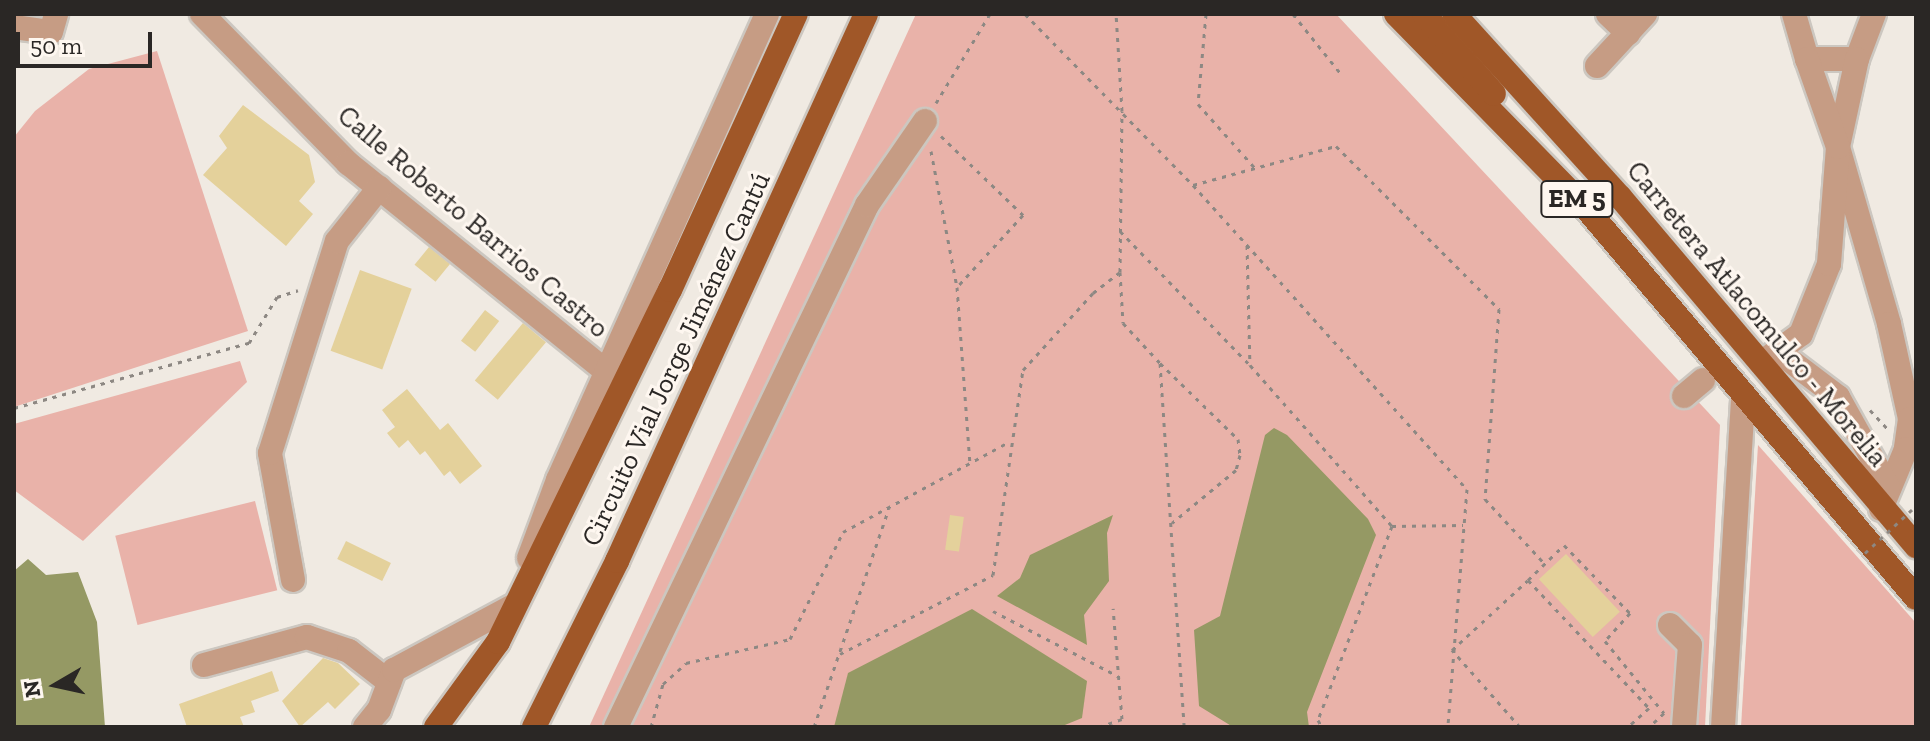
<!DOCTYPE html>
<html>
<head>
<meta charset="utf-8">
<style>
  body { margin:0 }
  #map { position:relative; width:1930px; height:741px; overflow:hidden; background:#f0eae2; font-family:"Zilla Slab",serif }
  div>[style] { position:absolute }
  .green>* { inset:0; background:#e9b2a9; transform-origin:0 0 }
  .water>* { inset:0; background:#959964 }
  .building>* { inset:0; background:#e4d19b; transform-origin:0 0 }
  .path>* { height:3px; margin-top:-1.5px; transform-origin:0; background:repeating-linear-gradient(90deg,#8d8883 0 4px,transparent 0 10px) }
  .roads { filter:drop-shadow(2px 0 #ccc7c0) drop-shadow(-2px 0 #ccc7c0) drop-shadow(0 2px #ccc7c0) drop-shadow(0 -2px #ccc7c0) }
  .minor>* { height:24px; margin:-12px; padding:0 12px; transform-origin:12px; border-radius:12px; background:#c69c84 }
  .major>* { height:24px; margin:-12px; padding:0 12px; transform-origin:12px; border-radius:12px; background:#a05728 }
  .path-bridge>* { height:3px; margin-top:-1.5px; transform-origin:0; background:repeating-linear-gradient(90deg,#8d8883 0 4px,transparent 0 10px) }
  span { translate:-50% -50%; white-space:nowrap; text-align:center; line-height:1.15; -webkit-text-stroke:6px #fef7f0; paint-order:stroke }
  .shield-label span { padding:2px 6px; background:#fef7f0; border:2px solid; border-radius:6px; -webkit-text-stroke-width:0 }
  .shield-label { font-size:26px; color:#2a2725; font-weight:700 }
  .street-label { font-size:28px; color:#2a2725 }
  .frame { position:absolute; inset:0; border:16px solid #2a2725; pointer-events:none }
  .north { position:absolute; left:16px; top:645px; width:80px; height:80px; -webkit-text-stroke:6px #fef7f0; paint-order:stroke; rotate:261deg; font-size:22px; font-weight:700; line-height:32px; text-align:center; color:#2a2725 }
  .north::after { content:''; display:block; margin:auto; width:28px; height:36px; background:#2a2725; clip-path:polygon(50% 0,100% 100%,50% 72%,0 100%) }
  .scale { position:absolute; left:16px; top:32px; width:136px; height:36px; box-sizing:border-box; border:4px solid #2a2725; border-top:0; padding-left:10px; font-size:24px; line-height:28px; white-space:nowrap; color:#2a2725; -webkit-text-stroke:6px #fef7f0; paint-order:stroke }
</style>
</head>
<body>
<div id="map">
  <div class="green">
    <div style="clip-path:polygon(916px 14px,1336px 14px,1720px 425px,1705px 727px,589px 727px)"></div>
    <div style="clip-path:polygon(157px 51px,248px 331px,14px 407px,14px 137px,35px 111px,89px 69px)"></div>
    <div style="clip-path:polygon(240px 361px,247px 382px,83px 541px,14px 490px,14px 424px)"></div>
    <div style="clip-path:polygon(1758px 445px,1916px 623px,1916px 727px,1741px 727px)"></div>
    <div style="left:255px;top:501px;width:92px;height:144px;rotate:76deg"></div>
  </div>
  <div class="water">
    <div style="clip-path:polygon(1274px 428px,1287px 435px,1368px 519px,1376px 535px,1307px 712px,1309px 727px,1233px 727px,1199px 706px,1194px 630px,1220px 616px,1265px 435px)"></div>
    <div style="clip-path:polygon(1113px 515px,1107px 533px,1109px 581px,1084px 615px,1087px 645px,997px 596px,1020px 578px,1030px 555px)"></div>
    <div style="clip-path:polygon(28px 559px,46px 575px,78px 572px,97px 622px,105px 727px,14px 727px,14px 571px)"></div>
    <div style="clip-path:polygon(972px 609px,1087px 681px,1082px 718px,1060px 727px,834px 727px,848px 673px)"></div>
  </div>
  <div class="building">
    <div style="clip-path:polygon(243px 105px,309px 155px,315px 182px,299px 201px,313px 214px,286px 246px,203px 175px,227px 148px,219px 136px)"></div>
    <div style="left:429px;top:247px;width:27px;height:23px;rotate:39deg"></div>
    <div style="left:360px;top:270px;width:55px;height:86px;rotate:20deg"></div>
    <div style="left:485px;top:310px;width:18px;height:39px;rotate:38deg"></div>
    <div style="left:523px;top:323px;width:30px;height:75px;rotate:40deg"></div>
    <div style="clip-path:polygon(407px 389px,440px 430px,448px 423px,482px 466px,460px 484px,450px 471px,444px 476px,425px 451px,420px 455px,408px 440px,399px 448px,387px 433px,395px 427px,382px 410px)"></div>
    <div style="left:950px;top:515px;width:14px;height:35px;rotate:8deg"></div>
    <div style="left:346px;top:541px;width:50px;height:20px;rotate:26deg"></div>
    <div style="left:1566px;top:554px;width:79px;height:37px;rotate:47deg"></div>
    <div style="clip-path:polygon(323px 658px,338px 663px,360px 684px,335px 709px,328px 702px,300px 727px,282px 701px)"></div>
    <div style="clip-path:polygon(272px 671px,279px 691px,251px 701px,255px 712px,240px 717px,244px 727px,187px 727px,179px 704px)"></div>
  </div>
  <div class="path">
    <div style="left:1025px;top:14px;width:240px;rotate:45.5deg"></div>
    <div style="left:1193px;top:185px;width:409px;rotate:48deg"></div>
    <div style="left:1467px;top:489px;width:239px;rotate:94.6deg"></div>
    <div style="left:1206px;top:14px;width:90px;rotate:95.1deg"></div>
    <div style="left:1198px;top:104px;width:86px;rotate:48.3deg"></div>
    <div style="left:1293px;top:14px;width:77px;rotate:51.3deg"></div>
    <div style="left:936px;top:103px;width:104px;rotate:-58.8deg"></div>
    <div style="left:941px;top:136px;width:114px;rotate:43.9deg"></div>
    <div style="left:1023px;top:215px;width:98px;rotate:132.5deg"></div>
    <div style="left:931px;top:151px;width:138px;rotate:79.2deg"></div>
    <div style="left:957px;top:287px;width:177px;rotate:85.8deg"></div>
    <div style="left:1193px;top:185px;width:148px;rotate:-15.3deg"></div>
    <div style="left:1336px;top:146px;width:231px;rotate:45deg"></div>
    <div style="left:1499px;top:309px;width:191px;rotate:94.2deg"></div>
    <div style="left:1485px;top:499px;width:87px;rotate:47.3deg"></div>
    <div style="left:1120px;top:231px;width:187px;rotate:45.9deg"></div>
    <div style="left:1250px;top:365px;width:215px;rotate:48.6deg"></div>
    <div style="left:1392px;top:526px;width:208px;rotate:110.9deg"></div>
    <div style="left:1318px;top:720px;width:8px;rotate:60deg"></div>
    <div style="left:1247px;top:245px;width:120px;rotate:88.6deg"></div>
    <div style="left:1120px;top:272px;width:51px;rotate:86.6deg"></div>
    <div style="left:1123px;top:323px;width:54px;rotate:47.2deg"></div>
    <div style="left:1160px;top:363px;width:365px;rotate:86.2deg"></div>
    <div style="left:1160px;top:363px;width:109px;rotate:44.3deg"></div>
    <div style="left:1238px;top:439px;width:16px;rotate:83deg"></div>
    <div style="left:1240px;top:455px;width:16px;rotate:105deg"></div>
    <div style="left:1236px;top:470px;width:83px;rotate:140.4deg"></div>
    <div style="left:14px;top:408px;width:244px;rotate:-15.5deg"></div>
    <div style="left:249px;top:343px;width:54px;rotate:-58.7deg"></div>
    <div style="left:277px;top:297px;width:22px;rotate:-18deg"></div>
    <div style="left:1870px;top:410px;width:25px;rotate:47deg"></div>
    <div style="left:1392px;top:526px;width:71px;rotate:-0.8deg"></div>
    <div style="left:1528px;top:580px;width:50px;rotate:-44.2deg"></div>
    <div style="left:1564px;top:545px;width:95px;rotate:45.9deg"></div>
    <div style="left:1630px;top:613px;width:38px;rotate:132deg"></div>
    <div style="left:1605px;top:641px;width:93px;rotate:50.7deg"></div>
    <div style="left:1664px;top:713px;width:21px;rotate:137deg"></div>
    <div style="left:993px;top:611px;width:141px;rotate:27.5deg"></div>
    <div style="left:840px;top:654px;width:172px;rotate:-27.3deg"></div>
    <div style="left:993px;top:575px;width:207px;rotate:-81.7deg"></div>
    <div style="left:1023px;top:370px;width:104px;rotate:-47.7deg"></div>
    <div style="left:1093px;top:293px;width:34px;rotate:-38deg"></div>
    <div style="left:1120px;top:272px;width:161px;rotate:-89.3deg"></div>
    <div style="left:1122px;top:111px;width:97px;rotate:-93.5deg"></div>
    <div style="left:651px;top:727px;width:45px;rotate:-74.4deg"></div>
    <div style="left:663px;top:684px;width:31px;rotate:-42deg"></div>
    <div style="left:686px;top:663px;width:107px;rotate:-13deg"></div>
    <div style="left:790px;top:639px;width:119px;rotate:-63.6deg"></div>
    <div style="left:843px;top:532px;width:187px;rotate:-28.5deg"></div>
    <div style="left:814px;top:727px;width:231px;rotate:-71.1deg"></div>
    <div style="left:1099px;top:727px;width:24px;rotate:-19deg"></div>
    <div style="left:1122px;top:719px;width:111px;rotate:-94.6deg"></div>
    <div style="left:1520px;top:727px;width:103px;rotate:-131.4deg"></div>
    <div style="left:1452px;top:650px;width:103px;rotate:-42.6deg"></div>
    <div style="left:1528px;top:580px;width:176px;rotate:46.6deg"></div>
    <div style="left:1649px;top:708px;width:28px;rotate:138deg"></div>
  </div>
  <div class="roads">
    <div class="minor">
      <div style="left:202px;top:14px;width:209px;rotate:45.6deg"></div>
      <div style="left:348px;top:163px;width:333px;rotate:38.9deg"></div>
      <div style="left:1608px;top:14px;width:28px;rotate:44deg"></div>
      <div style="left:1794px;top:14px;width:47px;rotate:73.9deg"></div>
      <div style="left:1807px;top:59px;width:50px"></div>
      <div style="left:1857px;top:59px;width:48px;rotate:-69.3deg"></div>
      <div style="left:14px;top:27px;width:37px;rotate:8deg"></div>
      <div style="left:51px;top:32px;width:19px;rotate:-74deg"></div>
      <div style="left:1857px;top:59px;width:90px;rotate:102.2deg"></div>
      <div style="left:1838px;top:147px;width:184px;rotate:73.9deg"></div>
      <div style="left:1889px;top:324px;width:97px;rotate:77.5deg"></div>
      <div style="left:1910px;top:419px;width:30px;rotate:98deg"></div>
      <div style="left:1906px;top:449px;width:65px;rotate:112.6deg"></div>
      <div style="left:1597px;top:66px;width:71px;rotate:-47.3deg"></div>
      <div style="left:1780px;top:353px;width:73px;rotate:37.2deg"></div>
      <div style="left:1838px;top:397px;width:103px;rotate:60.9deg"></div>
      <div style="left:1761px;top:363px;width:49px;rotate:-35.9deg"></div>
      <div style="left:1801px;top:334px;width:75px;rotate:-68.2deg"></div>
      <div style="left:1829px;top:264px;width:117px;rotate:-85.6deg"></div>
      <div style="left:1838px;top:147px;width:93px;rotate:-109.4deg"></div>
      <div style="left:1684px;top:396px;width:25px;rotate:-40deg"></div>
      <div style="left:529px;top:558px;width:83px;rotate:-69.6deg"></div>
      <div style="left:558px;top:480px;width:511px;rotate:-65.84deg"></div>
      <div style="left:293px;top:580px;width:129px;rotate:-100.3deg"></div>
      <div style="left:270px;top:453px;width:222px;rotate:-72.5deg"></div>
      <div style="left:337px;top:241px;width:68px;rotate:-51.6deg"></div>
      <div style="left:1670px;top:625px;width:28px;rotate:45deg"></div>
      <div style="left:1690px;top:645px;width:82px;rotate:94.2deg"></div>
      <div style="left:204px;top:665px;width:107px;rotate:-15.2deg"></div>
      <div style="left:307px;top:637px;width:44px;rotate:18.4deg"></div>
      <div style="left:349px;top:651px;width:51px;rotate:37.8deg"></div>
      <div style="left:365px;top:727px;width:22px;rotate:-51deg"></div>
      <div style="left:379px;top:710px;width:43px;rotate:-69.4deg"></div>
      <div style="left:394px;top:670px;width:133px;rotate:-28.3deg"></div>
      <div style="left:616px;top:727px;width:579px;rotate:-64.32deg"></div>
      <div style="left:867px;top:205px;width:102px;rotate:-55.4deg"></div>
      <div style="left:1723px;top:727px;width:331px;rotate:-86.5deg"></div>
    </div>
    <div class="major">
      <div style="left:1396px;top:14px;width:270px;rotate:45.6deg"></div>
      <div style="left:1585px;top:207px;width:512px;rotate:49.75deg"></div>
      <div style="left:1424px;top:14px;width:106px;rotate:48.8deg"></div>
      <div style="left:1454px;top:14px;width:247px;rotate:47.8deg"></div>
      <div style="left:1620px;top:197px;width:458px;rotate:49.7deg"></div>
      <div style="left:436px;top:727px;width:105px;rotate:-53.9deg"></div>
      <div style="left:498px;top:642px;width:392px;rotate:-64deg"></div>
      <div style="left:670px;top:290px;width:303px;rotate:-65.5deg"></div>
      <div style="left:534px;top:727px;width:186px;rotate:-63.4deg"></div>
      <div style="left:617px;top:561px;width:601px;rotate:-65.52deg"></div>
    </div>
  </div>
  <div class="path-bridge">
    <div style="left:1865px;top:553px;width:69px;rotate:-42.7deg"></div>
  </div>
  <div class="shield-label">
    <span style="left:1577px;top:199px">EM 5</span>
  </div>
  <div class="street-label">
    <span style="left:473px;top:222px;rotate:40deg">Calle Roberto Barrios Castro</span>
    <span style="left:1757px;top:314px;rotate:50deg">Carretera Atlacomulco - Morelia</span>
    <span style="left:676px;top:359px;rotate:-65deg">Circuito Vial Jorge Jiménez Cantú</span>
  </div>
  <div class="frame"></div>
  <div class="north">N</div>
  <div class="scale">50 m</div>
</div>
</body>
</html>
